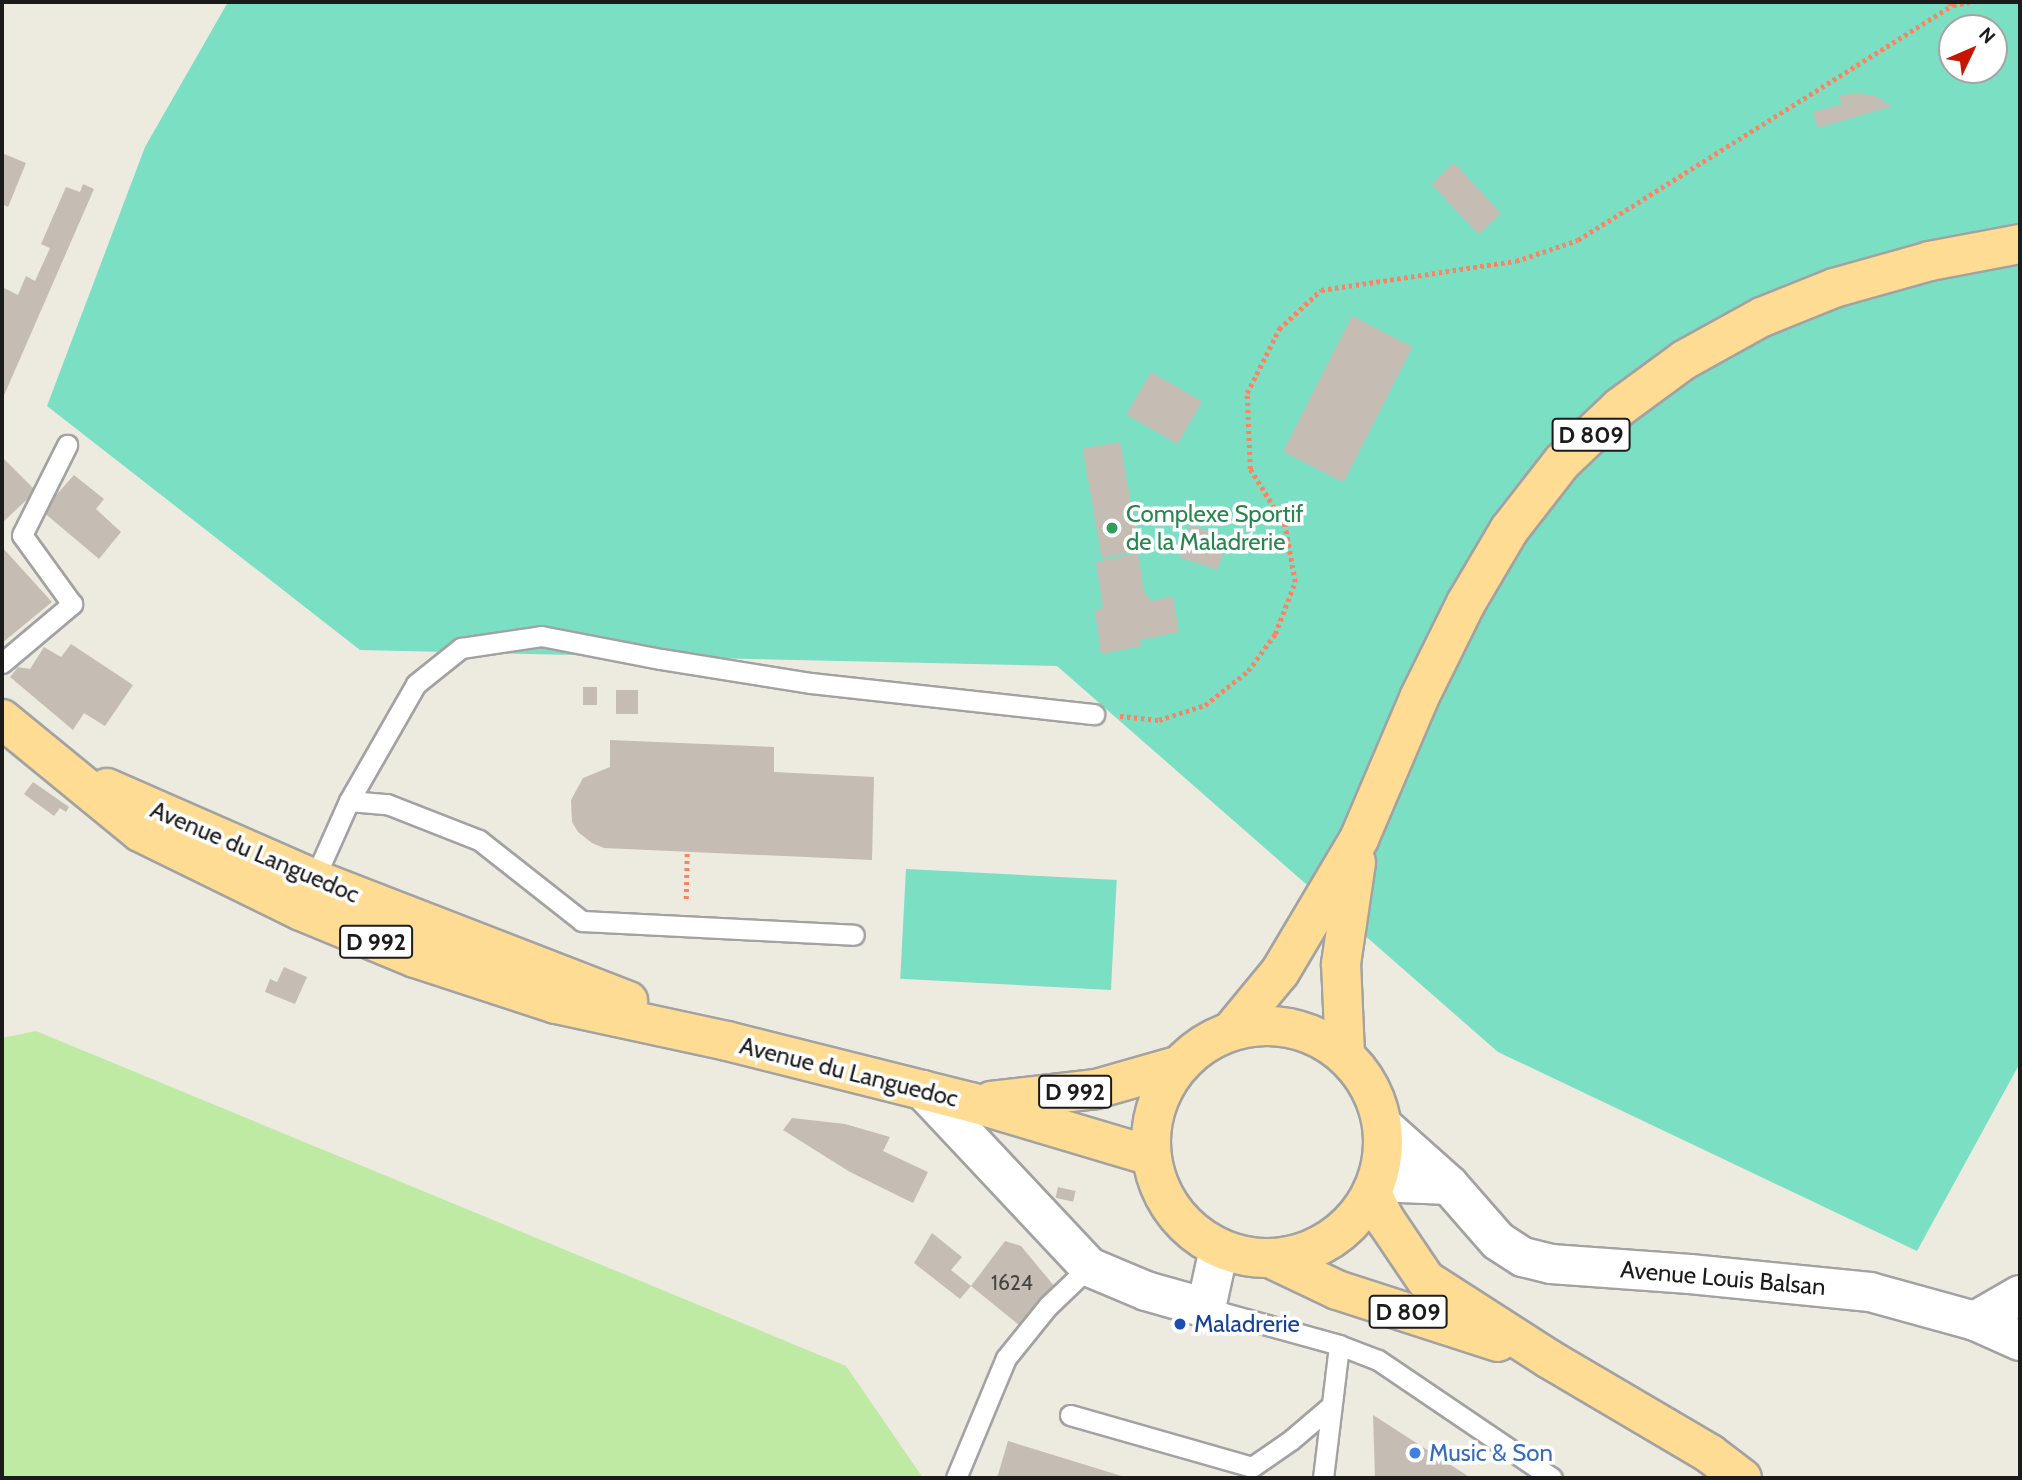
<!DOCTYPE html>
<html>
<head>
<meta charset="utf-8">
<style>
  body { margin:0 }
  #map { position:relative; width:2022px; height:1480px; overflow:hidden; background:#edeae0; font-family:Cabin,sans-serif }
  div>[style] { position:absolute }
  .grass>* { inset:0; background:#beeaa3 }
  .pitch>* { inset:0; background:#7bdfc3; transform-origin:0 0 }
  .building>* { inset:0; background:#c5bdb3; transform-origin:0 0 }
  .path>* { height:4.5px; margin-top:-2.25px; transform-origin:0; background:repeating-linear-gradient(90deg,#fd8261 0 3.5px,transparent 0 7px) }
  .roads { filter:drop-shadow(2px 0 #a2a2a2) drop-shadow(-2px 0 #a2a2a2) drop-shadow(0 2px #a2a2a2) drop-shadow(0 -2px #a2a2a2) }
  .service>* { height:19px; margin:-9.5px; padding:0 9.5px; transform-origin:9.5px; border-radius:9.5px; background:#fff }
  .minor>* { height:38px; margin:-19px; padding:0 19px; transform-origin:19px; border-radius:19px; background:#fff }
  .primary>* { height:38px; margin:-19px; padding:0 19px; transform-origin:19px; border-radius:19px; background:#fedc94 }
  .primary>.ring { margin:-19px; padding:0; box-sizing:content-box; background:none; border:38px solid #fedc94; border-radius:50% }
  .dots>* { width:19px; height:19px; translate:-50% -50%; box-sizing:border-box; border:4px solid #fff; border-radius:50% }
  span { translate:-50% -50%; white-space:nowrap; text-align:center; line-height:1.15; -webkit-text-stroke:7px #fff; paint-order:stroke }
  .number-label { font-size:21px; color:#464441 }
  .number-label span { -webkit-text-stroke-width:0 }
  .shield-label span { padding:2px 5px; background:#fff; border:2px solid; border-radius:5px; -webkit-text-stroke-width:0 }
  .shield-label { font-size:23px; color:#1b1b1b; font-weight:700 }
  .leisure-label { font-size:24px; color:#27864d }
  .left { translate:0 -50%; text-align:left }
  .street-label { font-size:24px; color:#1b1b1b }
  .transit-label { font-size:24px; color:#164399 }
  .shop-label { font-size:24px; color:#366cbe }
  .frame { position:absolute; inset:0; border:4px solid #1b1b1b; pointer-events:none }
  .north { position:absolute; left:1938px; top:14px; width:70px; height:70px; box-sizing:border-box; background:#fff; border:2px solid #a4a4a4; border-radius:50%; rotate:46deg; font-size:19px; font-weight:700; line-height:28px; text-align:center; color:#1b1b1b }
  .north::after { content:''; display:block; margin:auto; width:24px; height:32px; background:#c61500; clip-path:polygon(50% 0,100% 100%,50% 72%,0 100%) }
</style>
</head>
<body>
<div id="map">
  <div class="grass">
    <div style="clip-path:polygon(36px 1031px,846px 1366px,923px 1478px,2px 1478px,2px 1038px)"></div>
  </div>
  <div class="pitch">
    <div style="clip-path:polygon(evenodd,228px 2px,2020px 2px,2020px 1063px,1917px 1251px,1498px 1052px,1057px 666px,360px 650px,47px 406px,145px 147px,228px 2px,1952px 28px,1994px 28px,1994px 70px,1952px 70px,1952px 28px)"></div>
    <div style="left:906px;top:869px;width:211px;height:110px;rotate:3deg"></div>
  </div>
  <div class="building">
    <div style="clip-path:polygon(1855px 93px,1875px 96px,1892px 106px,1818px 128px,1813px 112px,1842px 104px,1839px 96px)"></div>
    <div style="clip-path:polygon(2px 153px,26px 163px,8px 207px,2px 204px)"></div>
    <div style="left:1454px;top:163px;width:69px;height:31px;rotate:47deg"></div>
    <div style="clip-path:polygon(83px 184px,94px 189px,2px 400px,2px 287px,18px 295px,26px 276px,35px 281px,50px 248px,41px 244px,66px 187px,80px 192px)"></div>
    <div style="left:1352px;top:316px;width:68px;height:152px;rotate:27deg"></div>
    <div style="left:1151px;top:372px;width:59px;height:49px;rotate:30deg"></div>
    <div style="left:1120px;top:442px;width:111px;height:38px;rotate:80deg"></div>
    <div style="clip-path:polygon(2px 457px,36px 491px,2px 523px)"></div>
    <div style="clip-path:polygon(74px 475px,104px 499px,96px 509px,121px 532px,99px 559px,42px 511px)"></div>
    <div style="left:1190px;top:525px;width:40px;height:34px;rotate:18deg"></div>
    <div style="clip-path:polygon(2px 547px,52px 602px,2px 643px)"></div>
    <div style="clip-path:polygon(1138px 553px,1144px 592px,1152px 601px,1173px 596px,1179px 632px,1140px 640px,1142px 646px,1101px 654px,1095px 610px,1103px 608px,1096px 562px)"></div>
    <div style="clip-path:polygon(71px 644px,133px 685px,105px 726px,84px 713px,73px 730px,10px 677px,18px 667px,30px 669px,44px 647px,61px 657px)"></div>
    <div style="left:583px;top:687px;width:14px;height:18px"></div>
    <div style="left:616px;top:690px;width:22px;height:24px"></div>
    <div style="clip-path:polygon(610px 740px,774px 747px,774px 772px,874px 777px,872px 860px,604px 848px,592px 843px,578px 832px,572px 822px,571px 800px,583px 778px,610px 767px)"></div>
    <div style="clip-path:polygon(33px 782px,69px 807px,66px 812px,60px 808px,54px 816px,24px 794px)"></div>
    <div style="clip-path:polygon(284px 967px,307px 977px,295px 1004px,265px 992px,270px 979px,277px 982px)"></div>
    <div style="clip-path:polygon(792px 1118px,845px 1124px,890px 1137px,883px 1151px,928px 1172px,913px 1203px,850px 1172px,783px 1130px)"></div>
    <div style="left:1058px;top:1187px;width:18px;height:11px;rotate:13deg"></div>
    <div style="clip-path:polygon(932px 1233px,962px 1257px,951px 1270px,971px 1286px,960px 1299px,914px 1263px)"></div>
    <div style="clip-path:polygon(1005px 1241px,1021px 1246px,1055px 1287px,1019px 1325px,971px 1286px)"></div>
    <div style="clip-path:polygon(1373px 1415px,1471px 1478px,1375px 1478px)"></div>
    <div style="clip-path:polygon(1008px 1441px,1128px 1478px,997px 1478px)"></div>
  </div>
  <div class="path">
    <div style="left:1949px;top:2px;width:5px;rotate:37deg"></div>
    <div style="left:1953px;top:5px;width:17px;rotate:-10deg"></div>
    <div style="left:1120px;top:716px;width:39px;rotate:6deg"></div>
    <div style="left:1159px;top:720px;width:48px;rotate:-18.1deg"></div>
    <div style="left:1205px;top:705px;width:55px;rotate:-38.3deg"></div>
    <div style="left:1248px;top:671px;width:46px;rotate:-53.9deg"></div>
    <div style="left:1275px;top:634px;width:56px;rotate:-69deg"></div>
    <div style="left:1295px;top:582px;width:57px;rotate:-100.1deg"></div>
    <div style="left:1285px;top:526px;width:67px;rotate:-121.6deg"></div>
    <div style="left:1250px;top:469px;width:76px;rotate:-92.3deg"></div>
    <div style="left:1247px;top:393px;width:72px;rotate:-63.4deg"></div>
    <div style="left:1279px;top:329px;width:57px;rotate:-42.9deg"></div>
    <div style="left:1321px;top:290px;width:197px;rotate:-8.5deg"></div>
    <div style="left:1516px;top:261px;width:65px;rotate:-18.7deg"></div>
    <div style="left:1578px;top:240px;width:443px;rotate:-32.1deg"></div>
    <div style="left:686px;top:899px;width:48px;rotate:-88.8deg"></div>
  </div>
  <div class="roads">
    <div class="service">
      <div style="left:2px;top:663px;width:92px;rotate:-40.1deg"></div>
      <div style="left:72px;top:604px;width:85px;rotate:-125.9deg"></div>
      <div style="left:22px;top:535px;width:101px;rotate:-63.4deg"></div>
      <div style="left:349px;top:801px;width:38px;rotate:5deg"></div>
      <div style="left:387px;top:804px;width:99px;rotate:21.4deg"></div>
      <div style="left:479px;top:840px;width:131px;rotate:38.2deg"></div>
      <div style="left:582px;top:921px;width:272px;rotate:2.9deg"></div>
      <div style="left:312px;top:884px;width:91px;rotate:-66deg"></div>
      <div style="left:349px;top:801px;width:135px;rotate:-60.2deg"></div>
      <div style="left:416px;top:684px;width:58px;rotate:-38.7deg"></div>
      <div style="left:461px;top:648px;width:81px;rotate:-8.5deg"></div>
      <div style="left:541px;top:636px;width:122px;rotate:10.9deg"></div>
      <div style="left:661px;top:659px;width:152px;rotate:9.1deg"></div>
      <div style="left:811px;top:683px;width:285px;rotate:6.3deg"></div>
      <div style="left:1206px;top:1308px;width:138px;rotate:15.5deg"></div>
      <div style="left:1339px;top:1345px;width:42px;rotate:21deg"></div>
      <div style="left:1378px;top:1360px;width:210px;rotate:34.1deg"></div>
      <div style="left:1070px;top:1415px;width:189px;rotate:15.9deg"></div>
      <div style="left:1252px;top:1467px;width:47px;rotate:-34.7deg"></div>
      <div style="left:1291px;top:1440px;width:52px;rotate:-40.4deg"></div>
      <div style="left:956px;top:1478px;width:130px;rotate:-67.4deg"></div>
      <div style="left:1006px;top:1358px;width:67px;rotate:-51.1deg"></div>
      <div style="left:1048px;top:1306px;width:57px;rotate:-43.6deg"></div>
      <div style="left:1323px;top:1478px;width:134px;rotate:-83.1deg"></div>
    </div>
    <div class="minor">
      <div style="left:923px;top:1090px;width:243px;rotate:46.8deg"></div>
      <div style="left:1089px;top:1267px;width:62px;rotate:22.8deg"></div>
      <div style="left:1146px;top:1291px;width:62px;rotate:15.8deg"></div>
      <div style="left:1206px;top:1308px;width:60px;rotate:-77.6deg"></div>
      <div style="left:1384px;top:1127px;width:87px;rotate:41.7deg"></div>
      <div style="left:1449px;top:1185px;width:74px;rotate:48.8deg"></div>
      <div style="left:1498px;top:1241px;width:30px;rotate:33deg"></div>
      <div style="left:1523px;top:1257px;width:29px;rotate:14deg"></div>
      <div style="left:1551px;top:1264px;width:139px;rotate:4.1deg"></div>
      <div style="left:1690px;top:1274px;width:181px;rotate:5.7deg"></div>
      <div style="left:1870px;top:1292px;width:109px;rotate:15.4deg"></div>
      <div style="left:1975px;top:1321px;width:49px;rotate:24deg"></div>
      <div style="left:1377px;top:1182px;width:72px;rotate:2.4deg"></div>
      <div style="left:1975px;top:1321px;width:52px;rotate:-30deg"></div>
    </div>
    <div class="primary">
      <div style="left:2px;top:719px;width:178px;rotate:39.3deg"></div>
      <div style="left:140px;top:832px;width:179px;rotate:26.1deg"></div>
      <div style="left:301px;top:911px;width:123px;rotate:22.4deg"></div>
      <div style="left:415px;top:958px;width:148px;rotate:18.1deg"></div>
      <div style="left:556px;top:1004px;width:175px;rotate:12.2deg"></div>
      <div style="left:727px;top:1041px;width:251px;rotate:14.1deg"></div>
      <div style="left:970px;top:1102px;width:189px;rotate:16.6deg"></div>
      <div style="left:107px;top:788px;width:226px;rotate:23.7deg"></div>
      <div style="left:314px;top:879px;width:337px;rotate:21.2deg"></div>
      <div class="ring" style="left:1151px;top:1026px;width:194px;height:194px"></div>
      <div style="left:1232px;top:1030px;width:75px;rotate:-50.4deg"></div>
      <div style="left:1280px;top:972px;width:155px;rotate:-59.3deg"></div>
      <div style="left:1359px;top:839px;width:153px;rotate:-66.9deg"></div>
      <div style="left:1419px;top:698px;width:106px;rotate:-63.7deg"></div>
      <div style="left:1466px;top:603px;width:85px;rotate:-59.5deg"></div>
      <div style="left:1509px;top:530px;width:86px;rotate:-52.1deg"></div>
      <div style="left:1562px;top:462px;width:80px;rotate:-43.5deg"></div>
      <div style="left:1620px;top:407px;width:79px;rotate:-36.3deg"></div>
      <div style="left:1684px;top:360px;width:89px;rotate:-28.9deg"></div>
      <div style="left:1762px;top:317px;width:78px;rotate:-21.9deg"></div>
      <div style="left:1834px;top:288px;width:100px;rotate:-15.7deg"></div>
      <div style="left:1930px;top:261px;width:92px;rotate:-10.7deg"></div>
      <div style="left:1345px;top:1054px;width:90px;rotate:-92.5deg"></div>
      <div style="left:1341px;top:964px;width:103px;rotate:-81.6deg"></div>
      <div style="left:991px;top:1101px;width:106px;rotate:-6.5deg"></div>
      <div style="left:1096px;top:1089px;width:84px;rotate:-15.9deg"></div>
      <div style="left:1372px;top:1194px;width:30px;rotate:63deg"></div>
      <div style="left:1386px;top:1221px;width:71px;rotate:55.9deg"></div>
      <div style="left:1426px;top:1280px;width:146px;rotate:32.7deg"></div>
      <div style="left:1549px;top:1359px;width:187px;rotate:30.5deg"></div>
      <div style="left:1710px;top:1454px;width:40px;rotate:37deg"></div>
      <div style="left:1270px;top:1258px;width:74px;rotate:25.5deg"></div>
      <div style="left:1337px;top:1290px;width:169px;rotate:17.9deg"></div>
    </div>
  </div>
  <div class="dots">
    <div style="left:1112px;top:528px;background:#2e9e5b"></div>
    <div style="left:1180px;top:1324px;background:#1a4fb4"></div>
    <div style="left:1415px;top:1453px;background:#3f7fe0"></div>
  </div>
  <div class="number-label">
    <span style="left:1012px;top:1283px">1624</span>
  </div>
  <div class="shield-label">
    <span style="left:1591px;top:435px">D 809</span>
    <span style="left:376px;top:942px">D 992</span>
    <span style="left:1075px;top:1092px">D 992</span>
    <span style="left:1408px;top:1312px">D 809</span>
  </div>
  <div class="leisure-label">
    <span class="left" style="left:1126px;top:528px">Complexe Sportif<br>de la Maladrerie</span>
  </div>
  <div class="street-label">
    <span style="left:255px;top:852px;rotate:23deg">Avenue du Languedoc</span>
    <span style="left:849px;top:1072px;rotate:14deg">Avenue du Languedoc</span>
    <span style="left:1723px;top:1278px;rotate:5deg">Avenue Louis Balsan</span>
  </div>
  <div class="transit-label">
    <span class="left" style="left:1194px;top:1324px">Maladrerie</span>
  </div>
  <div class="shop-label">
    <span class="left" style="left:1429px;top:1453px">Music &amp; Son</span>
  </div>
  <div class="frame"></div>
  <div class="north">N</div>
</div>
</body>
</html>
